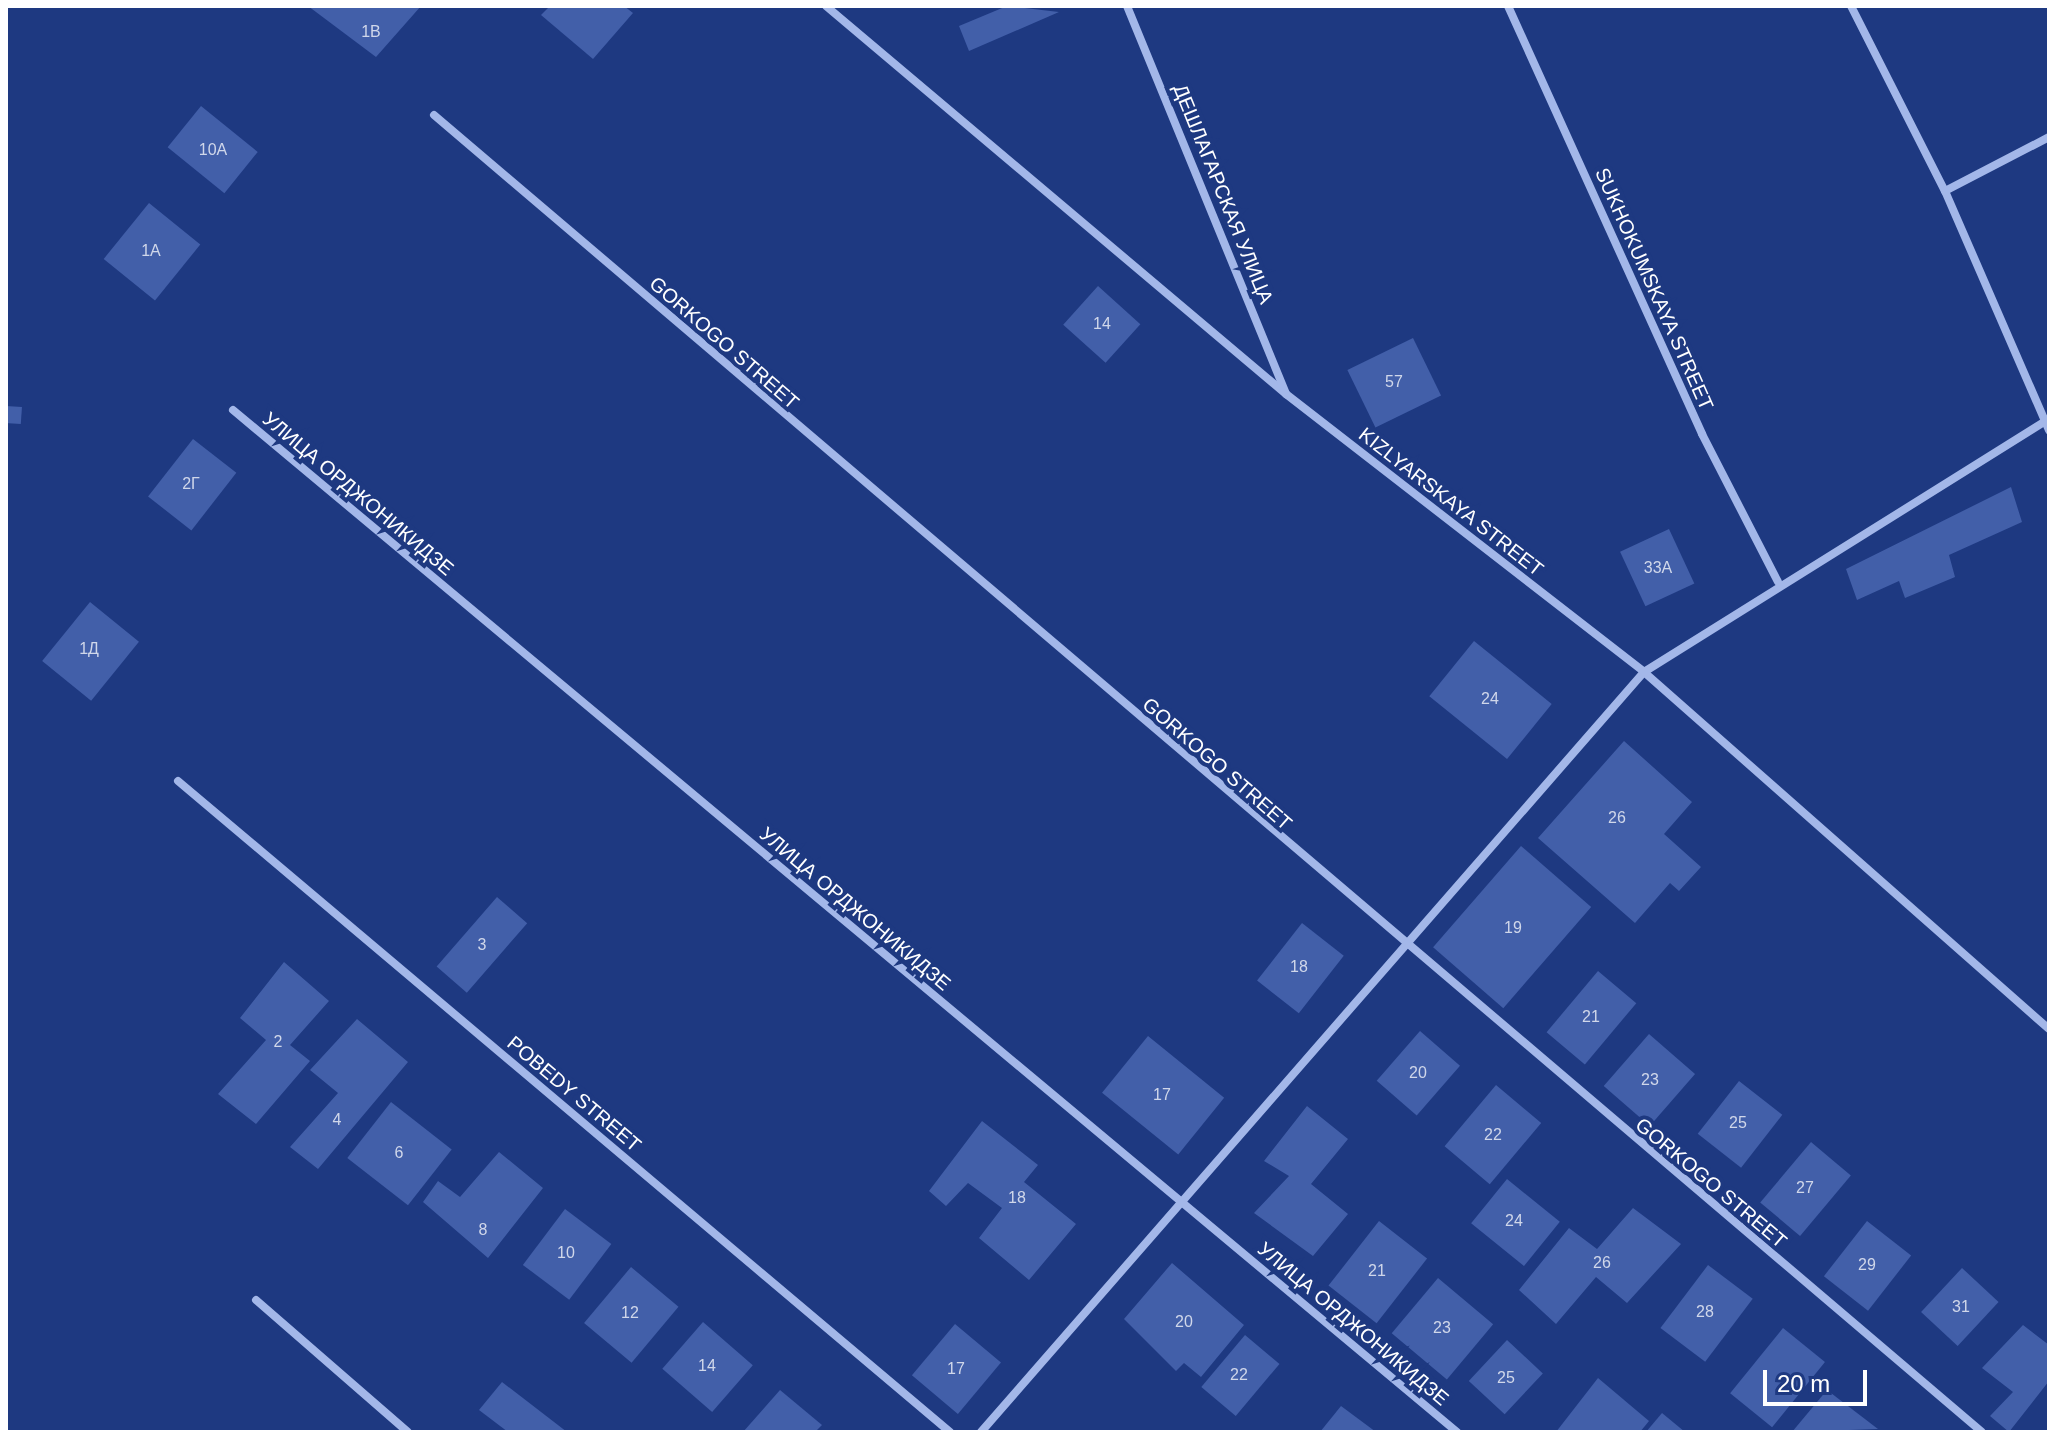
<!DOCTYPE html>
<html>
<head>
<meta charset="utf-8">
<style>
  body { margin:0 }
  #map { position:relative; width:2055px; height:1438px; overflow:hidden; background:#1e3981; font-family:Helvetica,sans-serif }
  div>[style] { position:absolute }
  .building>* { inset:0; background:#425fa9; transform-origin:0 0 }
  .street>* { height:8px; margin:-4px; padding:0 4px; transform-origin:4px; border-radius:4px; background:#a3b7e9 }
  span { translate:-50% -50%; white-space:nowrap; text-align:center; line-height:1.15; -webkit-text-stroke:8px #1e3981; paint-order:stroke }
  .number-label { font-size:16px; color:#d0d7ea }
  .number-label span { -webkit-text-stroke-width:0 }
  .street-label { font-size:20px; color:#fff }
  .frame { position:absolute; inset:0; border:8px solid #fff; pointer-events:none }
  .scale { position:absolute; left:1763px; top:1370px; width:104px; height:36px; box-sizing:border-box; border:4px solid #fff; border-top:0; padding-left:10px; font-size:24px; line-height:28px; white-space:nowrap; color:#fff; -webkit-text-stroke:6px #1e3981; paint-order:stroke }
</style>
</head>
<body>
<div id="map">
  <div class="building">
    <div style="clip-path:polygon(308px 6px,421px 6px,376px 57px)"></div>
    <div style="clip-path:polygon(550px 6px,624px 6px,633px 13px,593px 59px,541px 15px)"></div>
    <div style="clip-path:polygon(1007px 6px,1059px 12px,969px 51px,959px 26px)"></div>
    <div style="left:201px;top:106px;width:73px;height:53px;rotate:39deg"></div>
    <div style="left:149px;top:203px;width:66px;height:72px;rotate:39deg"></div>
    <div style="left:1098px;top:286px;width:57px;height:52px;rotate:42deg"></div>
    <div style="left:1413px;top:338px;width:64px;height:73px;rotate:64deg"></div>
    <div style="left:6px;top:406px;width:16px;height:17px;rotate:4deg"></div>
    <div style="left:193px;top:439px;width:55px;height:73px;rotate:38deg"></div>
    <div style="clip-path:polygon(2011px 487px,2022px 522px,1949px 555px,1955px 577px,1905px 598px,1899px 581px,1857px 600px,1846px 569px)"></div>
    <div style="left:1669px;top:529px;width:60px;height:54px;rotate:65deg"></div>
    <div style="left:90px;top:602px;width:63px;height:76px;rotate:39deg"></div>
    <div style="left:1474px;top:641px;width:100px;height:71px;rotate:39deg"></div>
    <div style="clip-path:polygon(1624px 741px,1692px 802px,1664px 834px,1701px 867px,1679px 891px,1670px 883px,1635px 923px,1538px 838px)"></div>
    <div style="left:1521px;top:846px;width:93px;height:134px;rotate:41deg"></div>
    <div style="left:497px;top:897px;width:40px;height:92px;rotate:41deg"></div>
    <div style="left:1302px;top:923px;width:53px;height:73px;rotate:38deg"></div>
    <div style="clip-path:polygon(284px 962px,329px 1001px,290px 1045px,310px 1061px,256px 1124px,218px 1094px,266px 1040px,240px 1018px)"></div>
    <div style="left:1598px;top:971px;width:50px;height:80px;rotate:40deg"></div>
    <div style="clip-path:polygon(357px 1019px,408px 1062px,318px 1169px,290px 1147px,338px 1093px,310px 1070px)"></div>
    <div style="left:1420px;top:1031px;width:53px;height:66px;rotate:41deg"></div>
    <div style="left:1649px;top:1034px;width:61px;height:69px;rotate:41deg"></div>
    <div style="left:1148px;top:1036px;width:98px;height:73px;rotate:39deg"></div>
    <div style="left:1739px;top:1081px;width:55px;height:67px;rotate:38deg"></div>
    <div style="left:1496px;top:1085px;width:59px;height:80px;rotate:40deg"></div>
    <div style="left:391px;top:1102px;width:77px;height:71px;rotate:38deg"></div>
    <div style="clip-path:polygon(1307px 1106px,1348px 1139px,1311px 1184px,1348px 1214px,1313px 1256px,1254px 1213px,1289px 1176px,1264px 1161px)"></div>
    <div style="clip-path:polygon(982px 1121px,1038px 1165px,1024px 1182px,1076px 1224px,1029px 1280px,979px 1238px,1002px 1208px,968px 1183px,946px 1206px,929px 1191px)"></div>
    <div style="left:1811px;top:1142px;width:52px;height:79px;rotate:40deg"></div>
    <div style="clip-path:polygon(499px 1152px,543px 1188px,488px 1258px,423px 1202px,438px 1181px,460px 1197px)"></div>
    <div style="left:1507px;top:1179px;width:68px;height:57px;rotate:39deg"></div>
    <div style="clip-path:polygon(1633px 1208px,1681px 1244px,1627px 1303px,1596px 1277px,1556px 1324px,1519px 1290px,1569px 1228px,1597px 1249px)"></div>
    <div style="left:565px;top:1209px;width:58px;height:70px;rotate:37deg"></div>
    <div style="left:1379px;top:1221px;width:61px;height:82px;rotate:38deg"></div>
    <div style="left:1867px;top:1221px;width:56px;height:70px;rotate:38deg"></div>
    <div style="clip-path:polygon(1172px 1263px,1244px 1325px,1201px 1377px,1184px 1363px,1176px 1371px,1124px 1319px)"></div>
    <div style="left:1708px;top:1265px;width:56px;height:79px;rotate:37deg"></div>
    <div style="left:631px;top:1267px;width:62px;height:73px;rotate:40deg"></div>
    <div style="left:1962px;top:1268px;width:50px;height:60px;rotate:43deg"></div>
    <div style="left:1438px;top:1278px;width:72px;height:72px;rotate:40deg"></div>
    <div style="left:703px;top:1322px;width:66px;height:62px;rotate:41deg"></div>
    <div style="left:955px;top:1324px;width:60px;height:67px;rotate:40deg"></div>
    <div style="clip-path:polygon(2023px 1325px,2049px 1345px,2049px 1381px,2009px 1432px,1990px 1416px,2013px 1392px,1982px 1368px)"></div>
    <div style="left:1783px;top:1328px;width:54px;height:84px;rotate:39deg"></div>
    <div style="left:1245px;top:1335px;width:45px;height:68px;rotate:40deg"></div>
    <div style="left:1507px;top:1340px;width:49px;height:56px;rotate:43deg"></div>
    <div style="clip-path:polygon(1598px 1378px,1649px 1421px,1640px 1432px,1556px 1432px)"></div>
    <div style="clip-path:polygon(502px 1382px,567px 1432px,508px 1432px,479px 1410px)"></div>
    <div style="clip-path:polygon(780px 1390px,822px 1425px,815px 1432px,743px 1432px)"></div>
    <div style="clip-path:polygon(1827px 1390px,1878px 1429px,1792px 1432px)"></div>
    <div style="clip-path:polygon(1341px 1406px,1376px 1432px,1320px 1432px)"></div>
    <div style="clip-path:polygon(1662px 1413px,1685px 1432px,1646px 1432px)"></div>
  </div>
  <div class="street">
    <div style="left:826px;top:6px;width:602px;rotate:40.15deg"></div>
    <div style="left:1286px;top:394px;width:453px;rotate:37.8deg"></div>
    <div style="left:1644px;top:672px;width:540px;rotate:41.4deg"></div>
    <div style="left:1127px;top:6px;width:418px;rotate:67.7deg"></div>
    <div style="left:1508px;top:6px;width:470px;rotate:65.6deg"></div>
    <div style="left:1702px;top:434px;width:166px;rotate:62.8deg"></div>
    <div style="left:1851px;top:6px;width:208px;rotate:63.1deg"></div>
    <div style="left:1945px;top:191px;width:261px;rotate:66.5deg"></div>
    <div style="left:434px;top:115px;width:2032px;rotate:40.39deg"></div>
    <div style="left:1945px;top:191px;width:117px;rotate:-27.4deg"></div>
    <div style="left:233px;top:410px;width:1595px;rotate:39.86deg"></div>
    <div style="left:178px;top:781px;width:1010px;rotate:40.14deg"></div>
    <div style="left:256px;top:1300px;width:201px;rotate:41deg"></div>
    <div style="left:981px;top:1432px;width:1009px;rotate:-48.9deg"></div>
    <div style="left:1644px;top:672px;width:478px;rotate:-32deg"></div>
  </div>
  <div class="number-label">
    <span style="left:371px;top:32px">1В</span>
    <span style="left:213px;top:150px">10А</span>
    <span style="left:151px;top:251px">1А</span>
    <span style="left:1102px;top:324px">14</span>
    <span style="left:1394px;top:382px">57</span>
    <span style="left:191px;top:484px">2Г</span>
    <span style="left:1658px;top:568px">33А</span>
    <span style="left:89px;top:649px">1Д</span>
    <span style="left:1490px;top:699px">24</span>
    <span style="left:1617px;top:818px">26</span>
    <span style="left:1513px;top:928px">19</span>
    <span style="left:482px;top:945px">3</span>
    <span style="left:1299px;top:967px">18</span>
    <span style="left:1591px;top:1017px">21</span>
    <span style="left:278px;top:1042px">2</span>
    <span style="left:1418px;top:1073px">20</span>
    <span style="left:1650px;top:1080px">23</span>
    <span style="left:1162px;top:1095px">17</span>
    <span style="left:337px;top:1120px">4</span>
    <span style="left:1738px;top:1123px">25</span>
    <span style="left:1493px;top:1135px">22</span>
    <span style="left:399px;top:1153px">6</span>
    <span style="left:1805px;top:1188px">27</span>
    <span style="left:1017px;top:1198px">18</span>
    <span style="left:1514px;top:1221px">24</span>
    <span style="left:483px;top:1230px">8</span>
    <span style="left:566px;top:1253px">10</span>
    <span style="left:1602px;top:1263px">26</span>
    <span style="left:1867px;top:1265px">29</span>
    <span style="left:1377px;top:1271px">21</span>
    <span style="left:1961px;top:1307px">31</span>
    <span style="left:1705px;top:1312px">28</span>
    <span style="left:630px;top:1313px">12</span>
    <span style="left:1184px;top:1322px">20</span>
    <span style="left:1442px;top:1328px">23</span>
    <span style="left:707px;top:1366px">14</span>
    <span style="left:956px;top:1369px">17</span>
    <span style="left:1239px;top:1375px">22</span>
    <span style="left:1506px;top:1378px">25</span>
  </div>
  <div class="street-label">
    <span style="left:1223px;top:194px;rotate:68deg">ДЕШЛАГАРСКАЯ УЛИЦА</span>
    <span style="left:1654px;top:289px;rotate:66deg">SUKHOKUMSKAYA STREET</span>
    <span style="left:724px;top:343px;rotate:41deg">GORKOGO STREET</span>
    <span style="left:358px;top:494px;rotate:40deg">УЛИЦА ОРДЖОНИКИДЗЕ</span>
    <span style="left:1451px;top:502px;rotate:38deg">KIZLYARSKAYA STREET</span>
    <span style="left:1217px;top:764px;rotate:41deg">GORKOGO STREET</span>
    <span style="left:855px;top:909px;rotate:40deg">УЛИЦА ОРДЖОНИКИДЗЕ</span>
    <span style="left:574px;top:1094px;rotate:40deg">POBEDY STREET</span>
    <span style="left:1711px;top:1183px;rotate:40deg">GORKOGO STREET</span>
    <span style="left:1353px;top:1324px;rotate:40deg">УЛИЦА ОРДЖОНИКИДЗЕ</span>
  </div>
  <div class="frame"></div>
  <div class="scale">20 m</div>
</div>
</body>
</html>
